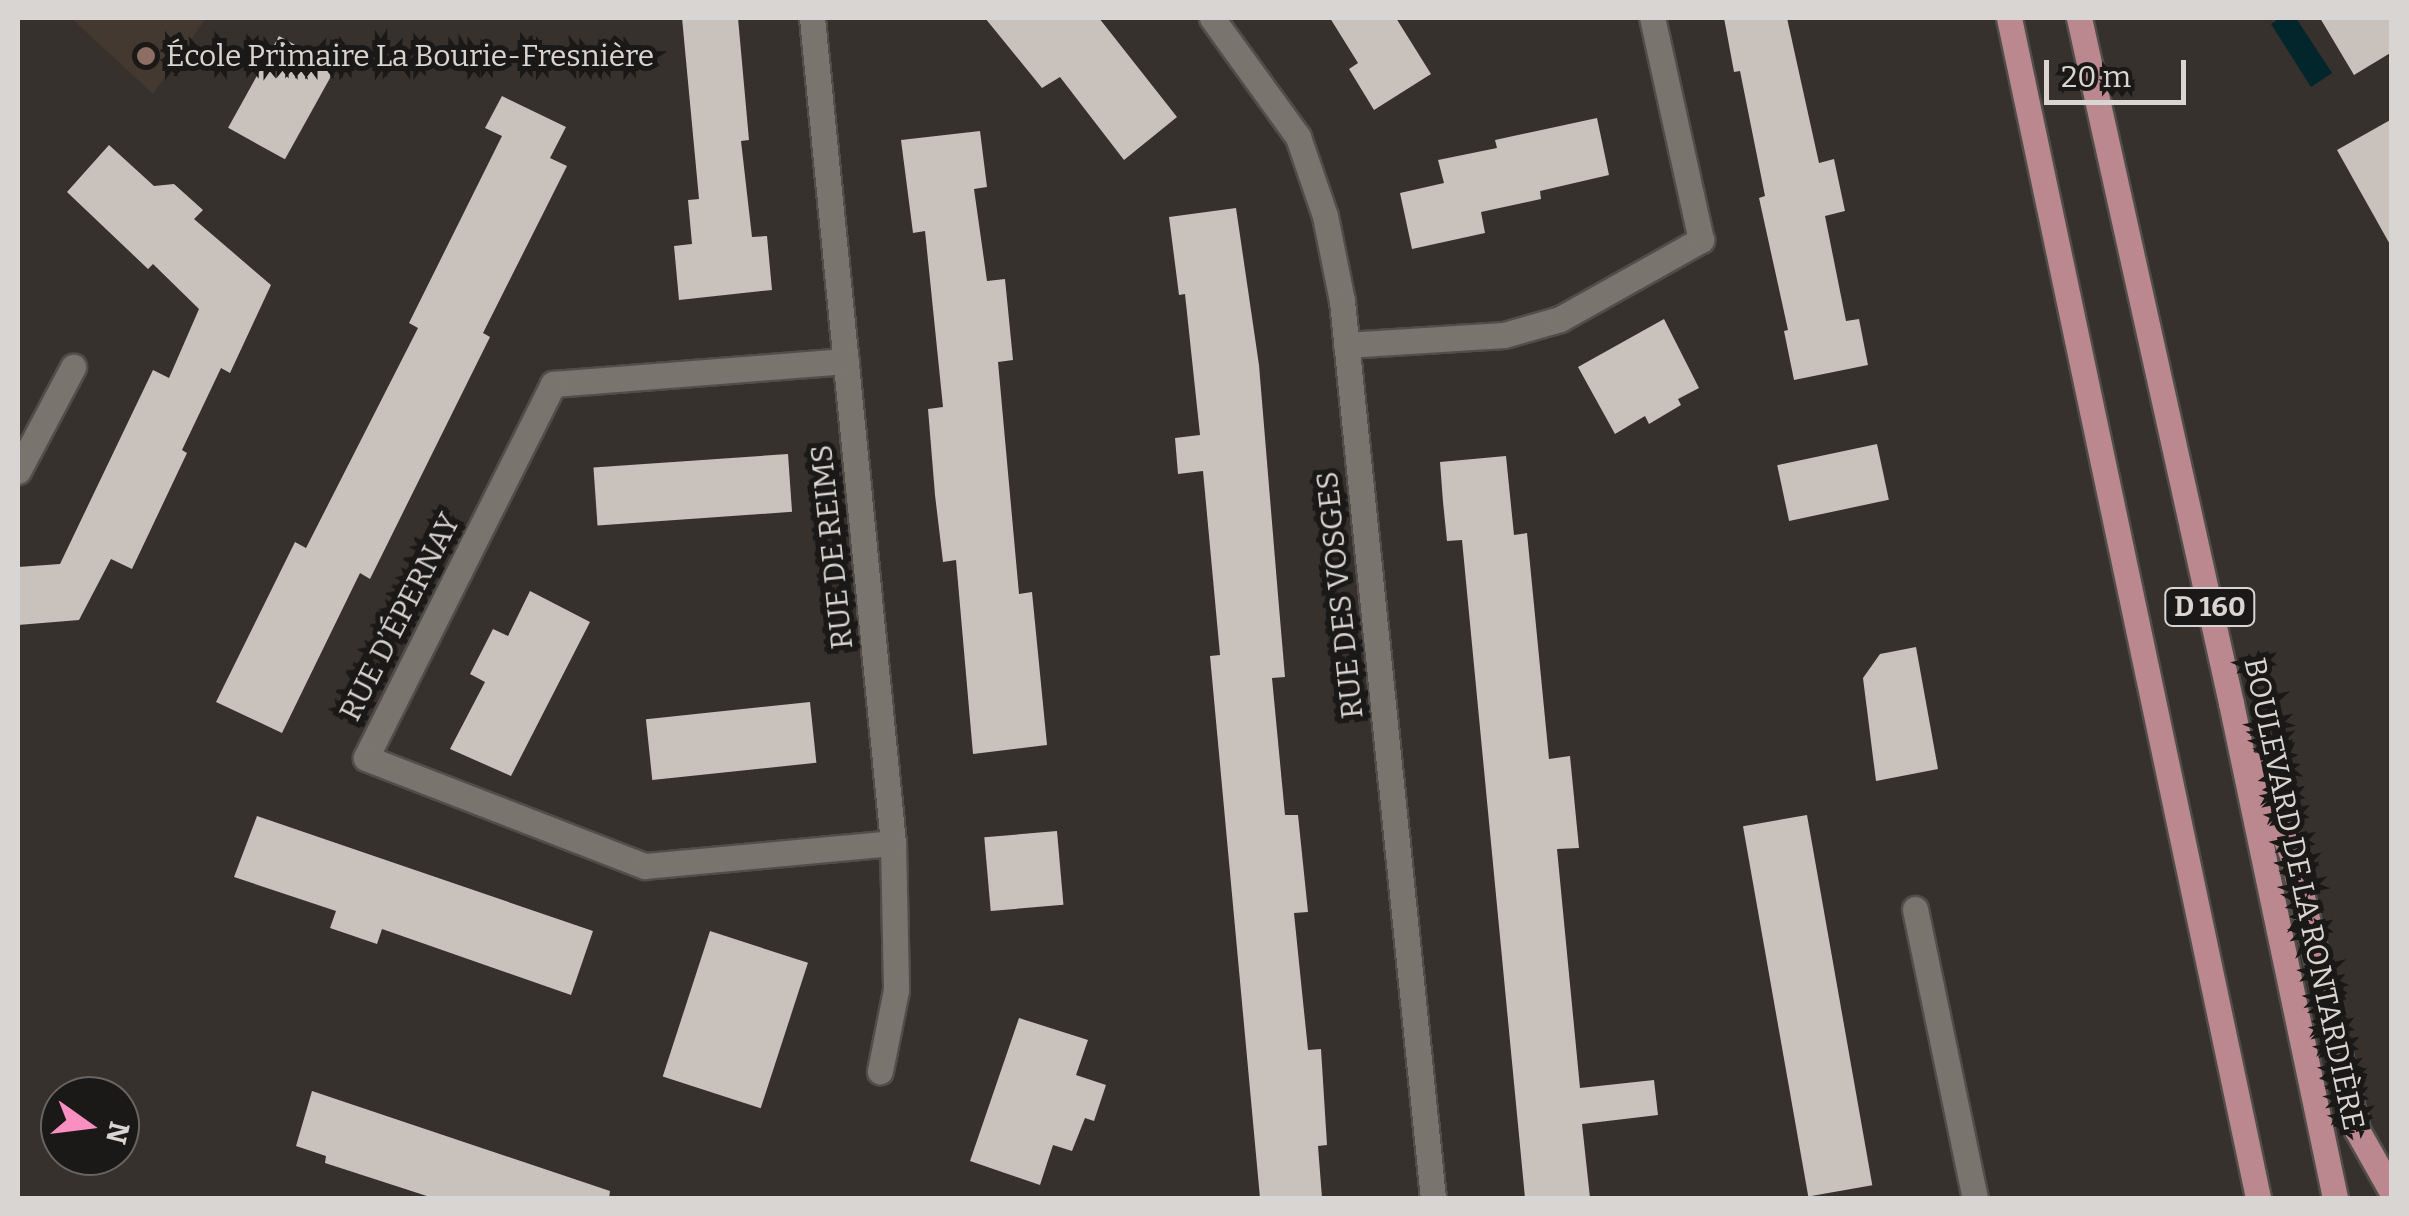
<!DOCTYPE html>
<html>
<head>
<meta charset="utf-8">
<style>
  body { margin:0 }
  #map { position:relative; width:2409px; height:1216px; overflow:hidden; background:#36312d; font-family:Bitter,serif }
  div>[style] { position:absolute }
  .built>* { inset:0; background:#433931 }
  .water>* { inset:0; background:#02262b }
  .building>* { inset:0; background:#c8c1bc; transform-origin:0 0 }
  .roads { filter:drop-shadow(2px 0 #514e4a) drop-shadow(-2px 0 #514e4a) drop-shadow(0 2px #514e4a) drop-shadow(0 -2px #514e4a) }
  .minor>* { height:25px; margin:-12.5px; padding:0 12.5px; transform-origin:12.5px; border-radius:12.5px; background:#7a746f }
  .tertiary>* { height:25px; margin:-12.5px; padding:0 12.5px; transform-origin:12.5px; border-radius:12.5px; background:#7a746f }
  .primary>* { height:25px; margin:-12.5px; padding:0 12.5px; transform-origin:12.5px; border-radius:12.5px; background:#ba888e }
  .dots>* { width:28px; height:28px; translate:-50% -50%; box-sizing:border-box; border:5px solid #1b1917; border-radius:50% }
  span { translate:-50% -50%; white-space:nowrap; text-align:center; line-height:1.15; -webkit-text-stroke:10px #1b1917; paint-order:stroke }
  .shield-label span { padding:2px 8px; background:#1b1917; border:2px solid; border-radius:8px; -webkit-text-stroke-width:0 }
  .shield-label { font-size:28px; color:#d8d5d2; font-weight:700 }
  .poi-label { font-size:30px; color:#d8d5d2 }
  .left { translate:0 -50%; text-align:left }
  .street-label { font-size:30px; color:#d8d5d2 }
  .frame { position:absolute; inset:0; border:20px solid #d8d5d2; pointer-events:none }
  .north { position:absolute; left:40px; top:1076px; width:100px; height:100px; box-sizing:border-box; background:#1b1917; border:2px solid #676462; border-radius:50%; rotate:104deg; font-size:28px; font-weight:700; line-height:40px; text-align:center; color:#d8d5d2 }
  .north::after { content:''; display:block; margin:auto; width:35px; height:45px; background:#fc8fc2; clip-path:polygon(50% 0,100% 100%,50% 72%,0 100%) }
  .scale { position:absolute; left:2044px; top:60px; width:142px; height:45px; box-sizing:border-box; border:5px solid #d8d5d2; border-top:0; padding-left:12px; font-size:30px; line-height:35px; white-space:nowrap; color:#d8d5d2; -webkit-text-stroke:8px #1b1917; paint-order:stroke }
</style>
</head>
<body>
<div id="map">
  <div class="built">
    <div style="clip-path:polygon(71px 18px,206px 18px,153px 94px)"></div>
  </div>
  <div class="water">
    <div style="clip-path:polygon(2280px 18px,2296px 18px,2332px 73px,2311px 87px,2271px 24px)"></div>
  </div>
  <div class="building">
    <div style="clip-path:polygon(682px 18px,738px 18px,749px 140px,741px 141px,752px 237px,767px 236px,772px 290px,679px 300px,674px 246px,692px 244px,688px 200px,699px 199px)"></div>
    <div style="clip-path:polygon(985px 18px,1099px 18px,1177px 117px,1124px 160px,1060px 77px,1042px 88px)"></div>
    <div style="clip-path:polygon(1330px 18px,1396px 18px,1431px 74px,1374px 110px,1349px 69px,1358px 63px)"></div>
    <div style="clip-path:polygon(1724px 18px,1787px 18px,1819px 163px,1834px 159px,1845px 211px,1825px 216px,1846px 321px,1859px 319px,1868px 365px,1794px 380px,1784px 331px,1788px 330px,1759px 198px,1765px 196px,1740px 71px,1734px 72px)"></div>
    <div style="clip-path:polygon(2320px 18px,2392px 18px,2392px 52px,2354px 75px)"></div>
    <div style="left:279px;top:36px;width:65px;height:105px;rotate:29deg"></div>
    <div style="clip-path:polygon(502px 96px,566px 127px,550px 158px,567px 166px,483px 333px,490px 337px,370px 579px,360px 573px,282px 733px,216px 702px,295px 542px,306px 548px,418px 328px,409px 323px,502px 136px,485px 128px)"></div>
    <div style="clip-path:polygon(1597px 118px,1609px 175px,1540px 191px,1541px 199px,1481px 212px,1485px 233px,1412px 249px,1400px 193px,1444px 183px,1438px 160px,1497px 148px,1495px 140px)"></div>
    <div style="clip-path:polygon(2392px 119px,2392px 248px,2337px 150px)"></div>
    <div style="clip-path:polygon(980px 131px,987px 187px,974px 189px,987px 281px,1005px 279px,1013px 360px,998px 362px,1019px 594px,1032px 592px,1047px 745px,973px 754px,956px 560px,943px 562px,935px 495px,928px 409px,943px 407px,925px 231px,913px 233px,901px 140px)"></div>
    <div style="clip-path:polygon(109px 145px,154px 186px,174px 184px,203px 210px,194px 219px,271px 285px,230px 373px,221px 368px,182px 450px,187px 453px,132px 569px,111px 559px,79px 620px,18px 625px,18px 567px,60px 564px,153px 370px,169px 378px,199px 309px,153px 264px,148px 269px,67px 192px)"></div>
    <div style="clip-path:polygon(1236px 208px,1259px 365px,1278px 595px,1285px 677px,1272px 678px,1285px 815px,1298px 815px,1308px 912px,1294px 913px,1301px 982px,1308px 1050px,1321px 1049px,1327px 1145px,1318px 1146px,1322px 1198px,1260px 1198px,1210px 656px,1220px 655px,1203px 471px,1178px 474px,1175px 438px,1200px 435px,1185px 294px,1179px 295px,1169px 217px)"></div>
    <div style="clip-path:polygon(1664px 319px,1699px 388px,1678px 399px,1681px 405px,1649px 424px,1645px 416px,1615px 434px,1578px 367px)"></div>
    <div style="left:1877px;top:444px;width:57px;height:102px;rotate:78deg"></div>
    <div style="left:788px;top:454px;width:58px;height:195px;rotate:86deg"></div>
    <div style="clip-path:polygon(1506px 456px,1514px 535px,1527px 533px,1549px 759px,1570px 756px,1579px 848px,1557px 849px,1580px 1088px,1654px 1080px,1658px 1115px,1582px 1124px,1590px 1198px,1525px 1198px,1462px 540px,1447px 541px,1443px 502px,1440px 462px)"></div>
    <div style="clip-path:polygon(530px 591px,590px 622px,511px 776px,450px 749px,485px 682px,470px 674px,493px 629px,508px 636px)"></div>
    <div style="clip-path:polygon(1916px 647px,1938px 769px,1876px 781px,1863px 678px,1880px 654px)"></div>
    <div style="left:810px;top:702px;width:61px;height:165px;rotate:84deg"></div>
    <div style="left:1807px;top:815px;width:376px;height:65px;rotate:80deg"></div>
    <div style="clip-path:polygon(257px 816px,593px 931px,571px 995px,382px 929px,377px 944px,330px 928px,336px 911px,234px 877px)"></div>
    <div style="left:1057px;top:831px;width:74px;height:73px;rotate:85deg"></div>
    <div style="left:710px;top:931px;width:103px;height:153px;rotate:18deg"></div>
    <div style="clip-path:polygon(1019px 1018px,1088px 1040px,1076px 1075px,1106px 1085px,1094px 1121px,1085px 1118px,1072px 1151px,1053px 1145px,1040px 1185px,970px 1161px)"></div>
    <div style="clip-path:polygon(312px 1091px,610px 1191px,609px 1198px,433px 1198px,325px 1163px,326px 1156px,296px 1146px)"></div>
  </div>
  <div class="roads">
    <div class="minor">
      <div style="left:812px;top:18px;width:829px;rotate:84.39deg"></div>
      <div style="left:893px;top:843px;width:147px;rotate:88.8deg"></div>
      <div style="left:896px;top:990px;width:83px;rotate:101.2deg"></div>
      <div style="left:1346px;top:345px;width:158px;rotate:-3.6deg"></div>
      <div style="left:1504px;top:335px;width:58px;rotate:-15.9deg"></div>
      <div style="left:1560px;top:319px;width:162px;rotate:-29.3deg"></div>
      <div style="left:1701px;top:240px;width:227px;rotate:-102.4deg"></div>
      <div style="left:846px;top:361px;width:294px;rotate:175.5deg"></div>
      <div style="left:553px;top:384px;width:418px;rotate:116.6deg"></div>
      <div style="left:366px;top:758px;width:299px;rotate:21.2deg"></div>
      <div style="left:645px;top:866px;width:249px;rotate:-5.3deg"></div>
      <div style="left:18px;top:471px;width:118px;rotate:-62.1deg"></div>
      <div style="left:1915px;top:909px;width:295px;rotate:78.3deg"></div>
    </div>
    <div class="tertiary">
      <div style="left:1212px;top:18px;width:147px;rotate:54.1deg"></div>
      <div style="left:1298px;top:137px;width:83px;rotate:71.1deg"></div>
      <div style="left:1325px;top:216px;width:87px;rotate:78.7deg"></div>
      <div style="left:1342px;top:301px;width:902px;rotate:84.21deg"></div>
    </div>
    <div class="primary">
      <div style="left:2009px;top:18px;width:1206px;rotate:78.08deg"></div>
      <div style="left:2079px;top:18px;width:702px;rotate:77.49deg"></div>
      <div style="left:2231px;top:703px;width:506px;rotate:78.13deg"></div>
      <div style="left:2256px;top:765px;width:97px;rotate:68.2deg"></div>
      <div style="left:2292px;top:855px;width:283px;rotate:76.7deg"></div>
      <div style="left:2357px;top:1130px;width:71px;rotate:60.6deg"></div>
    </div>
  </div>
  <div class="dots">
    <div style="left:146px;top:56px;background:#8d6e63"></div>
  </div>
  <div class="shield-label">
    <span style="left:2210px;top:607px">D 160</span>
  </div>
  <div class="poi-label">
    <span class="left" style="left:166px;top:56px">École Primaire La Bourie-Fresnière</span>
  </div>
  <div class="street-label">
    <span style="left:832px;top:547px;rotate:-96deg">RUE DE REIMS</span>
    <span style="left:1340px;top:595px;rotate:-96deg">RUE DES VOSGES</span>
    <span style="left:400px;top:617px;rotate:-63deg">RUE D’ÉPERNAY</span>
    <span style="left:2304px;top:894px;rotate:78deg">BOULEVARD DE LA RONTARDIÈRE</span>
  </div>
  <div class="frame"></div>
  <div class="north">N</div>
  <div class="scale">20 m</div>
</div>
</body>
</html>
